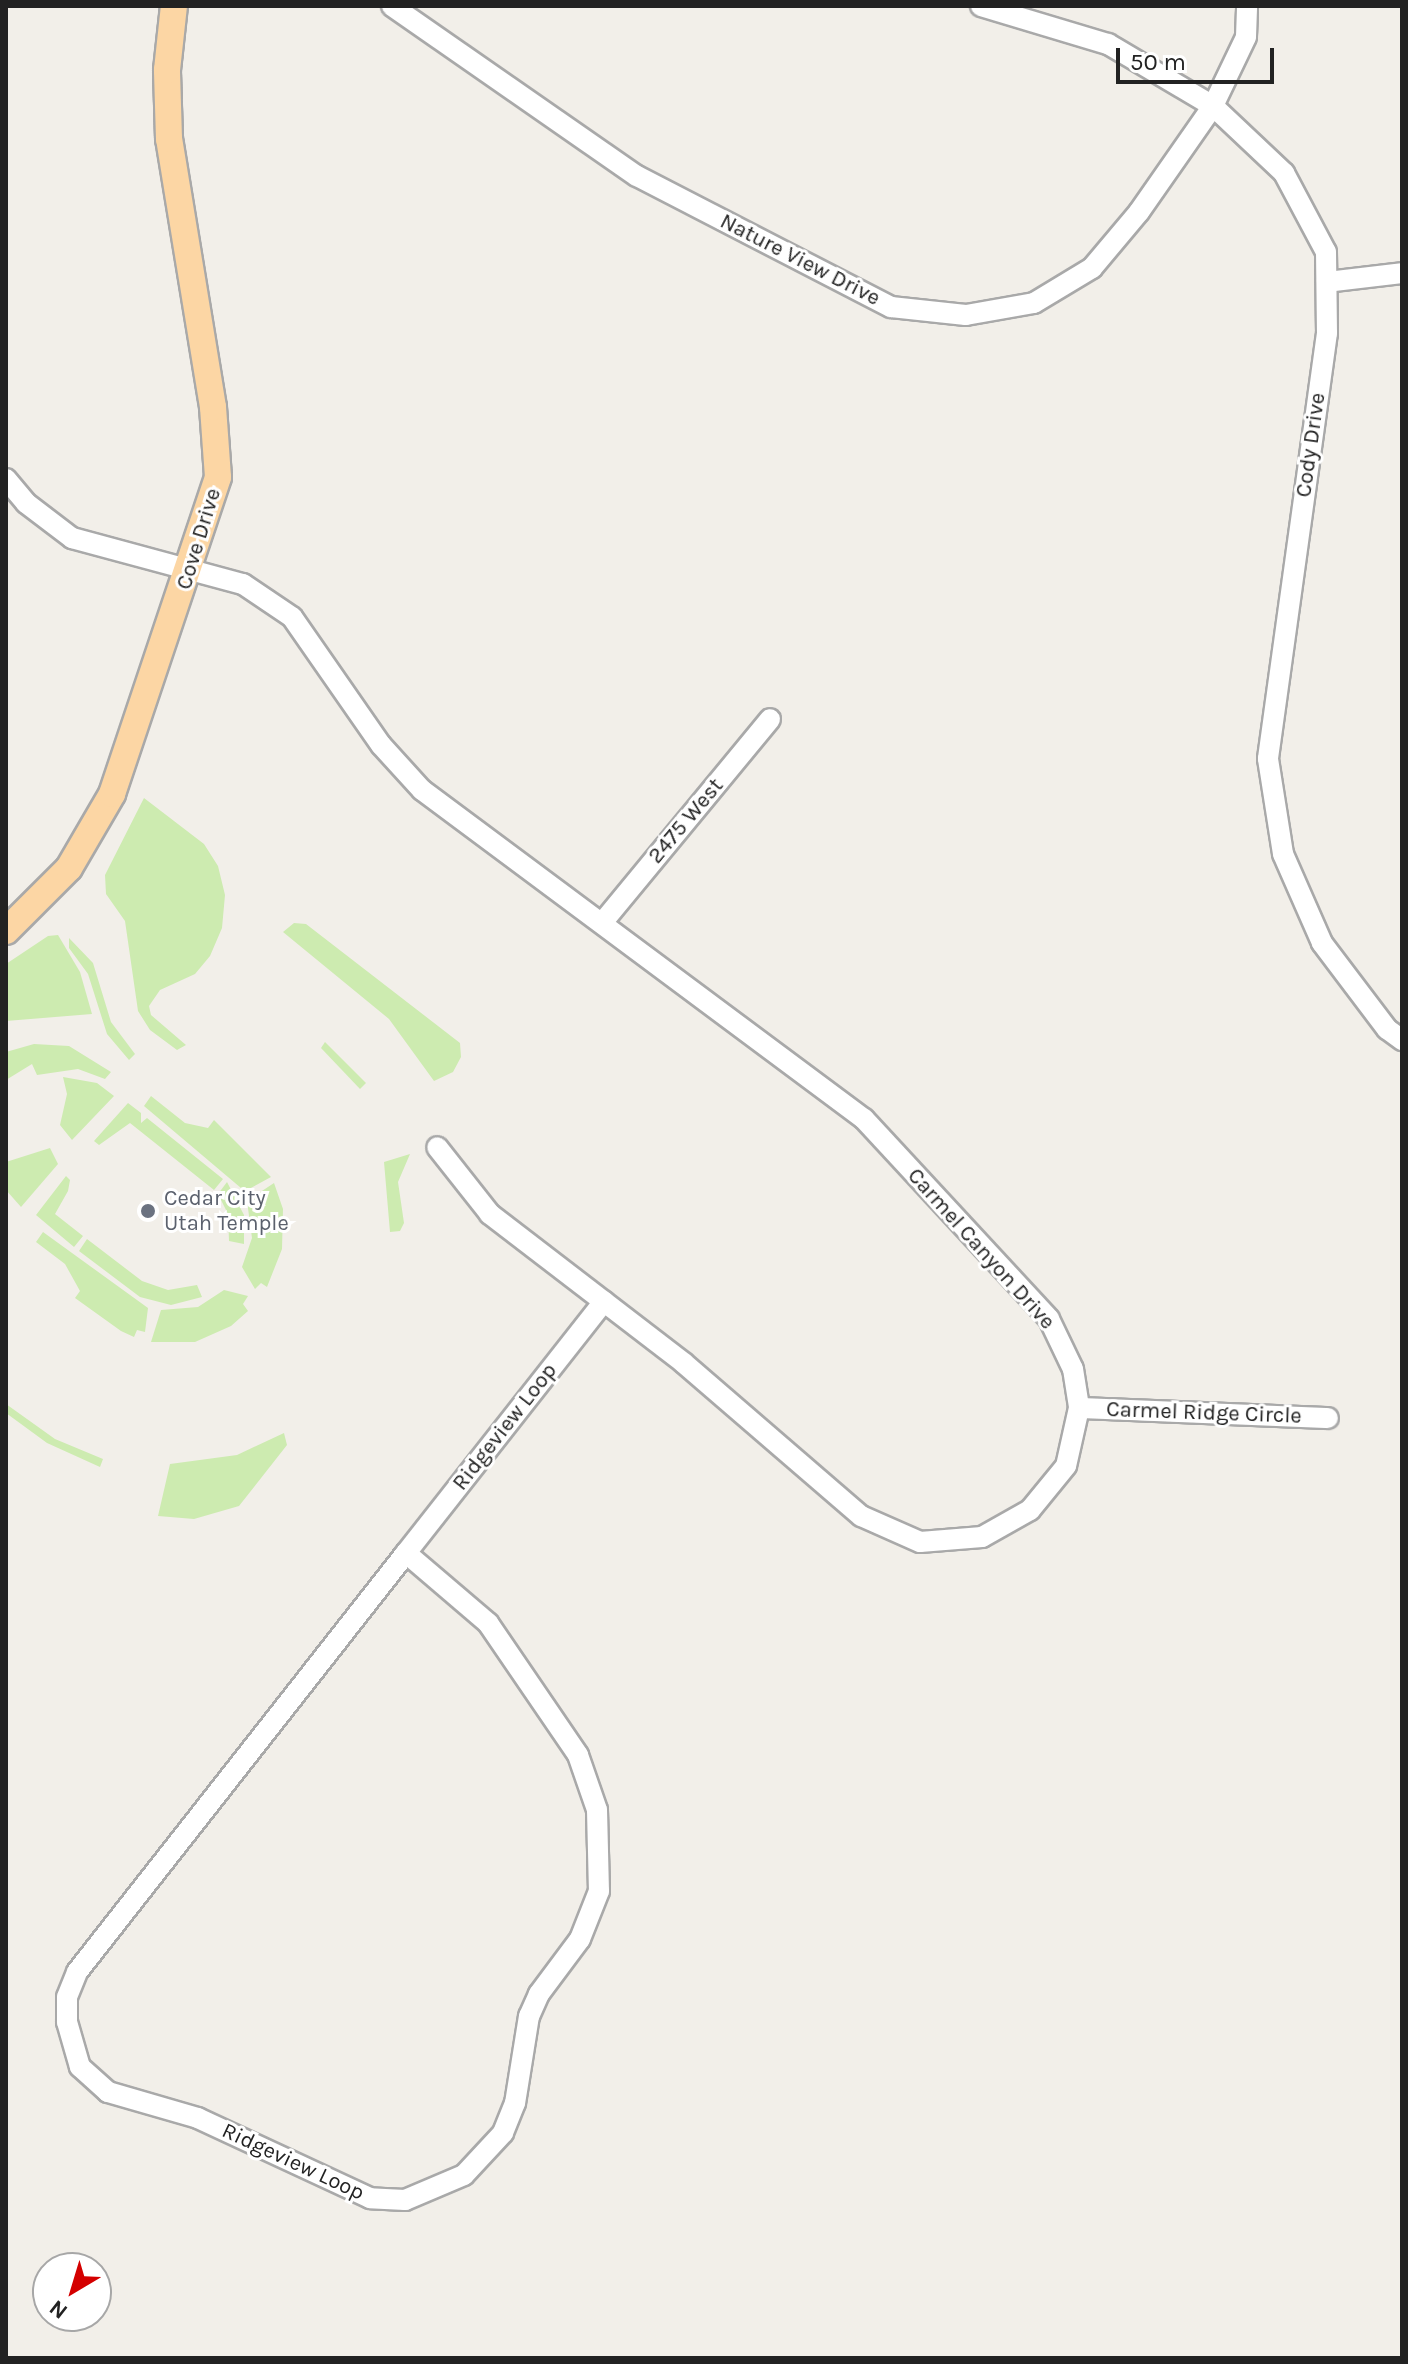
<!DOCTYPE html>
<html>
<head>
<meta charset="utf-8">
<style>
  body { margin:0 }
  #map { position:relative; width:1408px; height:2364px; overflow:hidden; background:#f2efe9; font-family:Karla,sans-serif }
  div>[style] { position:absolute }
  .grass>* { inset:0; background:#cdebb0 }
  .roads { filter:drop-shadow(2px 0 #a9a9a9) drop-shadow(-2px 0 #a9a9a9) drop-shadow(0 2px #a9a9a9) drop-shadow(0 -2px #a9a9a9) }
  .minor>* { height:20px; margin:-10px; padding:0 10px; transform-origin:10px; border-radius:10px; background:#fff }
  .major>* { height:26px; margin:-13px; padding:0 13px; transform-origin:13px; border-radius:13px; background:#fcd6a4 }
  .dots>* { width:22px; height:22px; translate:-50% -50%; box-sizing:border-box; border:4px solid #fff; border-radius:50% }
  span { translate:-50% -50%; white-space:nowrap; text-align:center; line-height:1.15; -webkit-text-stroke:6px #fff; paint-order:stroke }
  .street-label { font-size:22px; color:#222 }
  .worship-label { font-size:22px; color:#5b616d }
  .left { translate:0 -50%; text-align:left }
  .frame { position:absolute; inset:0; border:8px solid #222; pointer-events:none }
  .north { position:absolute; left:32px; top:2252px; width:80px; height:80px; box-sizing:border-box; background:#fff; border:2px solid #a7a7a7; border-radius:50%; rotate:218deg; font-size:22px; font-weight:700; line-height:32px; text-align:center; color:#222 }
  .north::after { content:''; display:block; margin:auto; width:28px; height:36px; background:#d40000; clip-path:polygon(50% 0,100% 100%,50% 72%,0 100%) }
  .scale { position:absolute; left:1116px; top:48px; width:158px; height:36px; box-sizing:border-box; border:4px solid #222; border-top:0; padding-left:10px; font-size:24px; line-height:28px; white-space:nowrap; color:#222; -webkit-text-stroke:6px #fff; paint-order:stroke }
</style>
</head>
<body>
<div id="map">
  <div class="grass">
    <div style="clip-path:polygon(144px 798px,204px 844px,218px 866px,225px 895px,222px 928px,210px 956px,195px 974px,160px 990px,149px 1006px,151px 1015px,186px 1045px,177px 1050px,150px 1030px,138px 1011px,125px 921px,106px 894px,105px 875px)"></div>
    <div style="clip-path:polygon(294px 923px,306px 924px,460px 1043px,461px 1057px,453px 1072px,434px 1081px,389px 1019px,283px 932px)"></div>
    <div style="clip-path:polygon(58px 935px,80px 972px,92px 1014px,6px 1021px,6px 964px,48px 936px)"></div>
    <div style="clip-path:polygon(69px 938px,93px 963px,111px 1022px,135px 1054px,129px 1060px,107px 1034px,88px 974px,69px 948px)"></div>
    <div style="clip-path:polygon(325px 1042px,366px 1083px,360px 1089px,321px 1048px)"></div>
    <div style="clip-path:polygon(34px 1044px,69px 1046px,111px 1072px,105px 1079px,78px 1069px,37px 1075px,32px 1064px,6px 1080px,6px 1052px)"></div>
    <div style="clip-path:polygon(63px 1077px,97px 1083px,114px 1096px,72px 1140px,60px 1125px,67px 1094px)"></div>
    <div style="clip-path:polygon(151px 1096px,185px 1123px,208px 1128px,214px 1120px,271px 1177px,247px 1190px,241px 1188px,144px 1106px)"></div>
    <div style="clip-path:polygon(128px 1103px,141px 1113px,141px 1123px,147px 1118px,223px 1179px,214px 1190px,130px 1123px,99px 1145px,94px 1141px)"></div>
    <div style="clip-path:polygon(50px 1148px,58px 1164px,21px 1207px,6px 1190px,6px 1162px)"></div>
    <div style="clip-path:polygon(410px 1154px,398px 1182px,404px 1223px,400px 1231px,390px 1232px,384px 1162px)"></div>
    <div style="clip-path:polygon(66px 1176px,70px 1180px,68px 1191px,55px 1214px,83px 1236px,74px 1247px,36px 1215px)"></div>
    <div style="clip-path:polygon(227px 1182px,244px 1215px,244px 1244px,229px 1241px,228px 1214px,218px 1194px)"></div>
    <div style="clip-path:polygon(274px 1183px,283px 1209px,282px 1249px,267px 1287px,261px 1283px,255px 1289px,242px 1267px,252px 1238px,247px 1201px)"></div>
    <div style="clip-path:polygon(43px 1232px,148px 1308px,145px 1332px,137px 1330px,134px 1337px,121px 1331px,75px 1298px,80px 1291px,65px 1264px,36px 1242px)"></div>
    <div style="clip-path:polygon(87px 1239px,142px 1281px,168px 1290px,197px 1285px,202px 1297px,171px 1305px,140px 1297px,79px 1251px)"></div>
    <div style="clip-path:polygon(224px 1290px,248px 1296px,243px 1304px,248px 1311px,231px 1326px,195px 1342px,151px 1342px,161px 1310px,198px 1307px)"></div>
    <div style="clip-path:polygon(6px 1404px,55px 1439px,103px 1459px,100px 1467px,47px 1443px,6px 1413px)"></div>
    <div style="clip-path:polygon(284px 1433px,287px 1445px,239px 1506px,194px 1519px,158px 1516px,170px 1464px,237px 1455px)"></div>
  </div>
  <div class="roads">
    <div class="minor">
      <div style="left:392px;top:6px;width:298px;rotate:34.8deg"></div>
      <div style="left:637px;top:176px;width:286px;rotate:27.3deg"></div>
      <div style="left:891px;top:307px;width:75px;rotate:6.1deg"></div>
      <div style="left:966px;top:315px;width:69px;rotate:-10deg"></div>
      <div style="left:1034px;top:303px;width:68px;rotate:-31.1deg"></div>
      <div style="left:1092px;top:268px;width:73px;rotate:-50deg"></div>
      <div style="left:1139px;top:212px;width:129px;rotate:-55.1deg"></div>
      <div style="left:1213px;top:106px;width:76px;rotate:-64.4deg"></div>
      <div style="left:1246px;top:37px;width:31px;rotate:-88deg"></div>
      <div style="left:981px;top:6px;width:133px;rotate:16.7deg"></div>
      <div style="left:1108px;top:44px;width:122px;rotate:30.6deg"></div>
      <div style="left:1213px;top:106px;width:98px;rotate:43.3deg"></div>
      <div style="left:1284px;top:173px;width:89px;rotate:62deg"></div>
      <div style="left:1326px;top:252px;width:81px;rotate:89.3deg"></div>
      <div style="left:1327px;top:333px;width:430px;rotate:97.9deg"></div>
      <div style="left:1268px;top:759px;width:96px;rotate:81deg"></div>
      <div style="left:1283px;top:854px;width:97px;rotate:66.3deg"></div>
      <div style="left:1322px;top:943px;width:108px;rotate:52.9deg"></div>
      <div style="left:1387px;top:1029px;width:19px;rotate:36deg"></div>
      <div style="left:1327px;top:282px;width:76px;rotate:-6.8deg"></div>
      <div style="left:6px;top:479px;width:31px;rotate:50deg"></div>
      <div style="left:26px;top:503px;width:58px;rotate:37.3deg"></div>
      <div style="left:72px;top:538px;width:177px;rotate:15.1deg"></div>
      <div style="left:243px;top:584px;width:59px;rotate:34deg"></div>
      <div style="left:292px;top:617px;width:156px;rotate:55.2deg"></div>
      <div style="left:381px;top:745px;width:61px;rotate:47.7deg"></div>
      <div style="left:422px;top:790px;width:551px;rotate:36.66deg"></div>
      <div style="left:864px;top:1119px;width:272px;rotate:47.2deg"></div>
      <div style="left:1049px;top:1319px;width:55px;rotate:64.4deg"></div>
      <div style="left:1073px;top:1369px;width:39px;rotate:81deg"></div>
      <div style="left:1079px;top:1408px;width:59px;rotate:102.6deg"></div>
      <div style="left:1066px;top:1466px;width:57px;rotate:129.3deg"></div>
      <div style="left:1030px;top:1510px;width:55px;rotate:150.6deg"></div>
      <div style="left:982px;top:1537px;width:62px;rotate:175.4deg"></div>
      <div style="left:920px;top:1542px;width:64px;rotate:-156.2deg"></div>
      <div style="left:861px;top:1516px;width:234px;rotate:-139.2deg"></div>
      <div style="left:684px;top:1363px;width:245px;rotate:-142.5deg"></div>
      <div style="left:490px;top:1214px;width:85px;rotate:-128.3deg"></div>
      <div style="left:602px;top:923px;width:264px;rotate:-50.5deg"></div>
      <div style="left:1079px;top:1408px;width:249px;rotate:2.3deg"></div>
      <div style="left:406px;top:1553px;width:108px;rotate:40.5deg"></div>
      <div style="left:488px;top:1623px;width:160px;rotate:55.7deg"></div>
      <div style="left:578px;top:1755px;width:58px;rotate:70.9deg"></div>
      <div style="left:597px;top:1810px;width:81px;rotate:88.6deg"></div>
      <div style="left:599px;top:1891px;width:52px;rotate:111.6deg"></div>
      <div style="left:580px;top:1939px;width:69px;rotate:126.7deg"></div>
      <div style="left:539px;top:1994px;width:24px;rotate:114deg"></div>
      <div style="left:529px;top:2016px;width:88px;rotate:99.1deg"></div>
      <div style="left:515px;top:2103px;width:32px;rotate:112deg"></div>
      <div style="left:503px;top:2133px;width:57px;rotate:132.9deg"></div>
      <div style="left:464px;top:2175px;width:64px;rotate:157deg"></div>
      <div style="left:405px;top:2200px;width:35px;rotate:-177deg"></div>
      <div style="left:370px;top:2198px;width:190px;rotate:-155.1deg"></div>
      <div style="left:198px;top:2118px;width:94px;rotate:-163.9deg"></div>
      <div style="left:108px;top:2092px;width:38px;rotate:-138deg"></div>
      <div style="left:80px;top:2067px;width:47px;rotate:-106.1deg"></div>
      <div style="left:67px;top:2022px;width:25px;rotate:-90deg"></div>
      <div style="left:67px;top:1997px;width:27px;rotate:-68deg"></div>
      <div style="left:77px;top:1972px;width:533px;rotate:-51.86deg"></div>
      <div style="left:406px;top:1553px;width:320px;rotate:-51.8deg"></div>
    </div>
    <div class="major">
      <div style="left:6px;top:931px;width:89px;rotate:-45deg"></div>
      <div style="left:69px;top:868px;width:86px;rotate:-59.8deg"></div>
      <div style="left:112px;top:794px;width:334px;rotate:-71.5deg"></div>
      <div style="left:218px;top:477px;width:70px;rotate:-94.1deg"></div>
      <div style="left:213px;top:407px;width:272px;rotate:-99.3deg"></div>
      <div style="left:169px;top:139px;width:69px;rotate:-91.7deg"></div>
      <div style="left:167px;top:70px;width:64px;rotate:-83.8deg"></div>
    </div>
  </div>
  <div class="dots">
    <div style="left:148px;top:1211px;background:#6b7280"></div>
  </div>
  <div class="street-label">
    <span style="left:800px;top:260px;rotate:27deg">Nature View Drive</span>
    <span style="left:1311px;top:445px;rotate:-82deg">Cody Drive</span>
    <span style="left:199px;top:539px;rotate:-73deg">Cove Drive</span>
    <span style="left:686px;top:821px;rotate:-50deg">2475 West</span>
    <span style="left:981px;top:1249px;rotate:48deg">Carmel Canyon Drive</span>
    <span style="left:1204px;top:1413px;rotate:2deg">Carmel Ridge Circle</span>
    <span style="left:505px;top:1427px;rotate:-52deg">Ridgeview Loop</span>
    <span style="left:293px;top:2162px;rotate:25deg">Ridgeview Loop</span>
  </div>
  <div class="worship-label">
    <span class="left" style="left:164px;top:1211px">Cedar City<br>Utah Temple</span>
  </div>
  <div class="frame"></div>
  <div class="north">N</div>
  <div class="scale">50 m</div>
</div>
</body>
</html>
